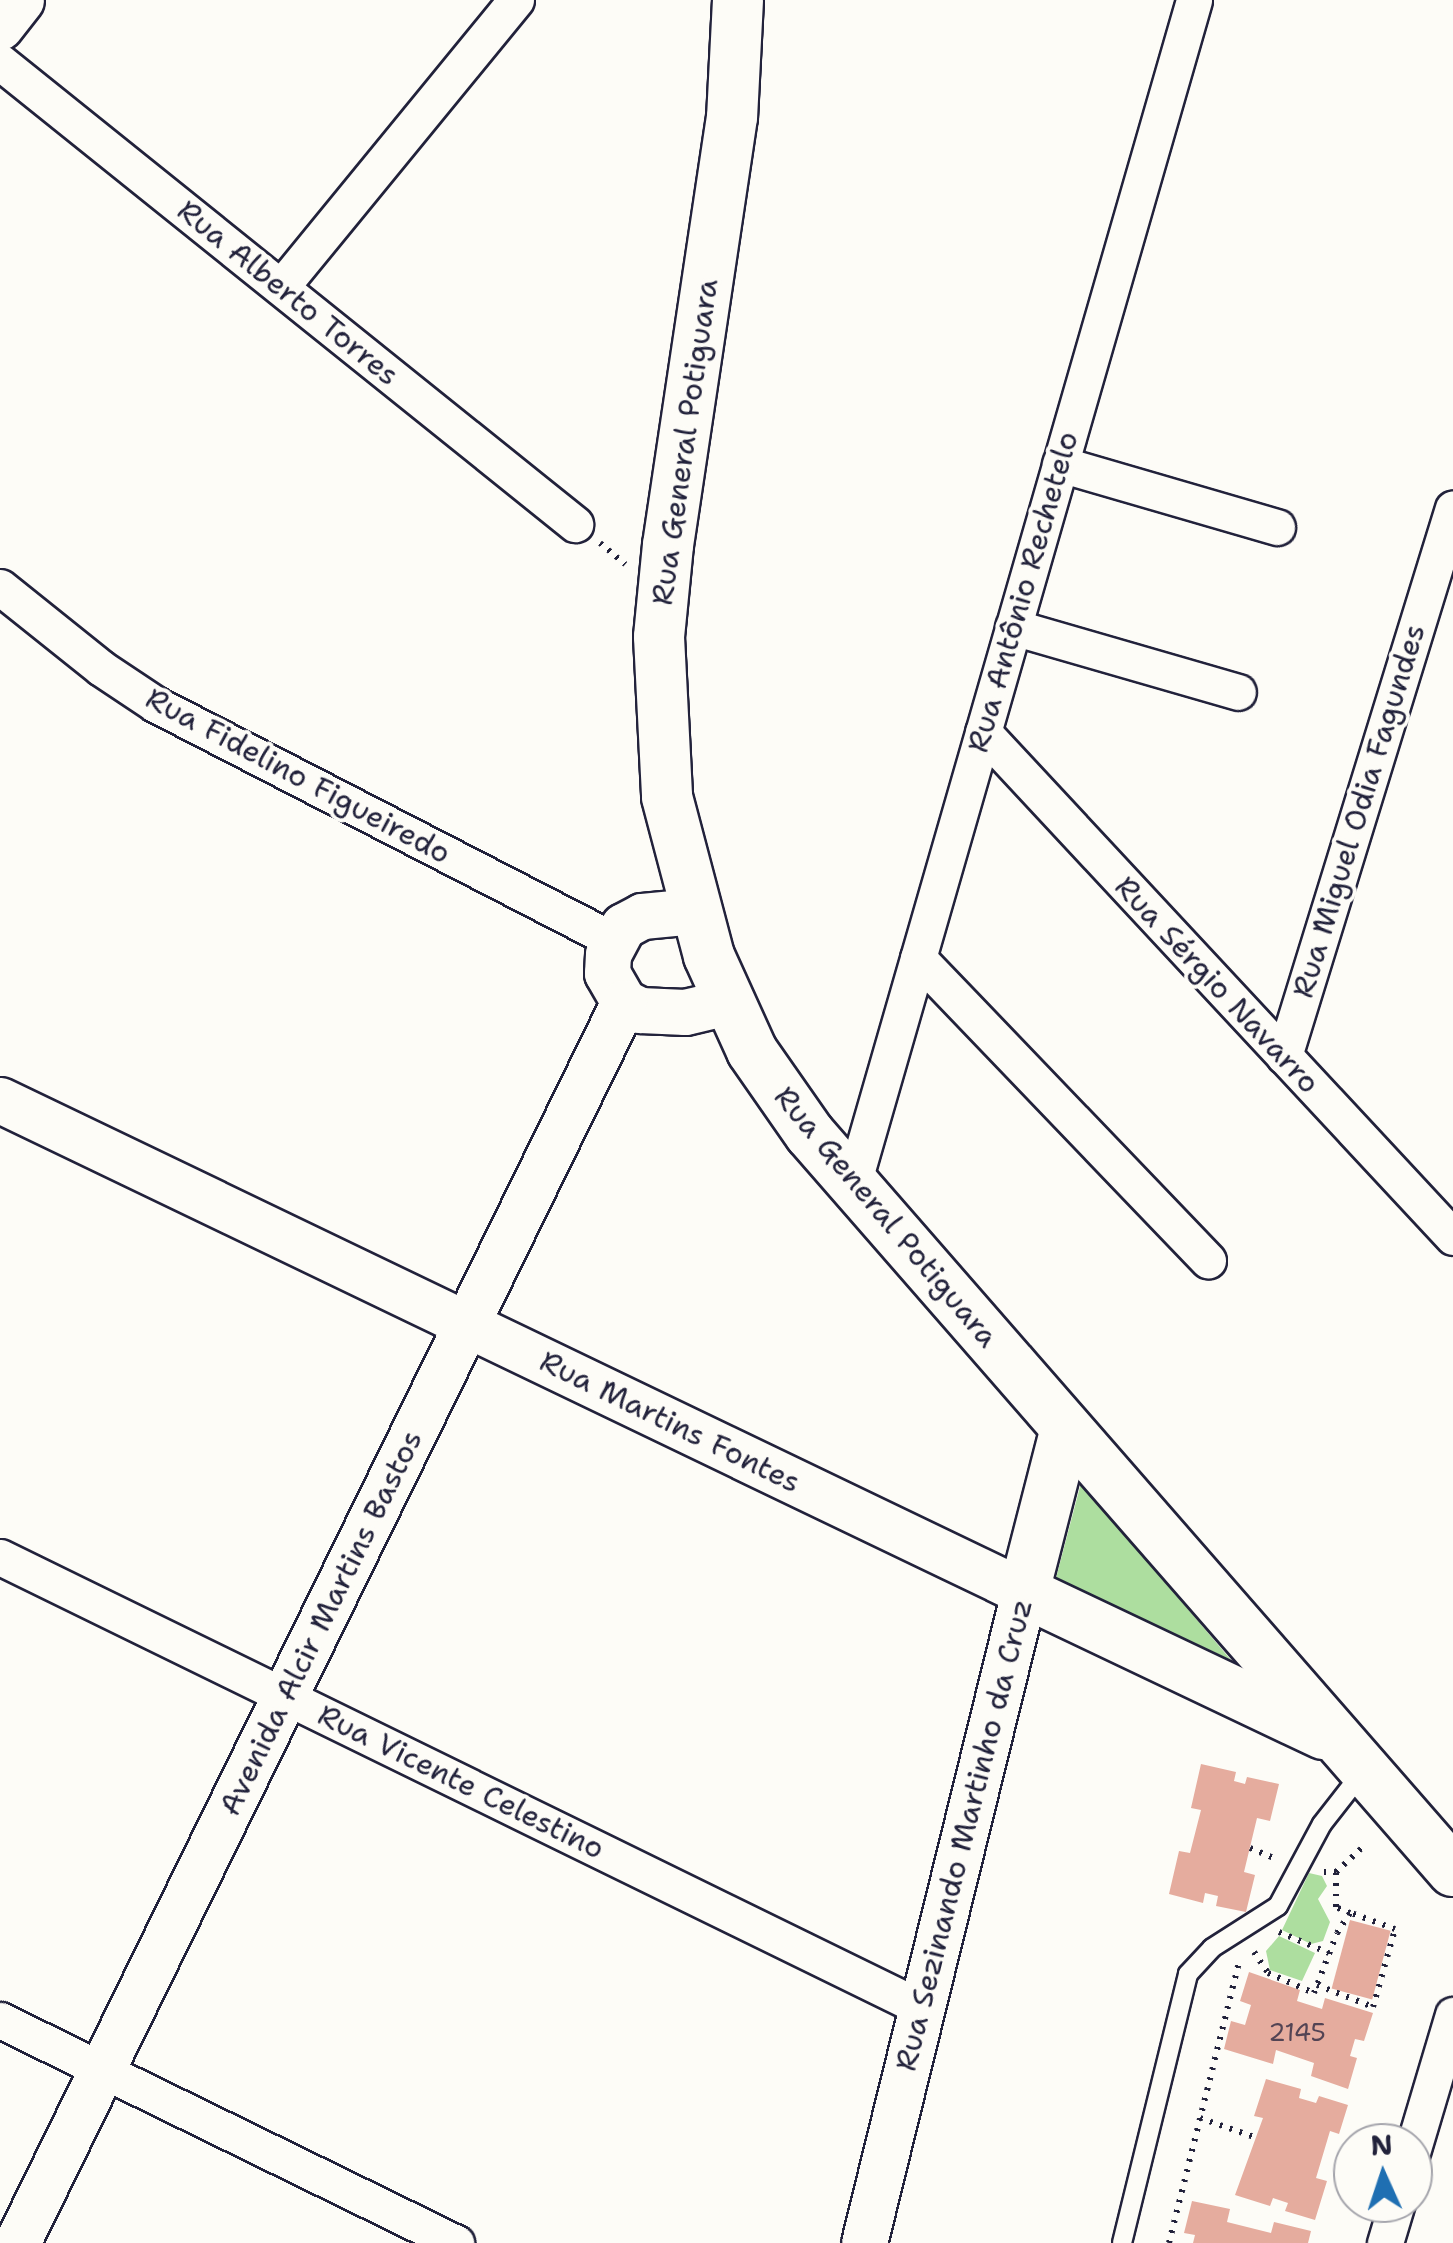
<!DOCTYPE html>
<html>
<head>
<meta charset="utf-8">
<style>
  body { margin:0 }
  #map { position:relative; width:1453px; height:2243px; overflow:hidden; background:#fdfcf7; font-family:"Shantell Sans",sans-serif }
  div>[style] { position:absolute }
  .green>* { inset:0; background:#adde9f }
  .building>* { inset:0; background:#e5ac9e; transform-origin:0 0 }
  .path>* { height:6px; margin-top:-3px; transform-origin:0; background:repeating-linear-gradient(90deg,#22223b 0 2.5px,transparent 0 10.5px) }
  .roads { filter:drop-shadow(2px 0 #22223b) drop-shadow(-2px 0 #22223b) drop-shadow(0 2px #22223b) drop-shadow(0 -2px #22223b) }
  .service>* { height:18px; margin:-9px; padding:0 9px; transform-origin:9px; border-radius:9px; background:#fdfcf7 }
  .minor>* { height:35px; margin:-17.5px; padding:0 17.5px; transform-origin:17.5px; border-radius:17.5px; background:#fdfcf7 }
  .tertiary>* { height:45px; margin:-22.5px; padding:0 22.5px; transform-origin:22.5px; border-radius:22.5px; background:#fdfcf7 }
  .secondary>* { height:50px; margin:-25px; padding:0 25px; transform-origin:25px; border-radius:25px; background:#fdfcf7 }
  span { translate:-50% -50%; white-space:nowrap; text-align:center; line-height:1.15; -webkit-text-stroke:8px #fdfcf7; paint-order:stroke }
  .number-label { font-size:25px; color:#534454 }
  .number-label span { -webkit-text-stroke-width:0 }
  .street-label { font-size:30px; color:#22223b }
  .north { position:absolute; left:1333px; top:2123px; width:100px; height:100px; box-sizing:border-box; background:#fdfcf7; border:2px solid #a5a5ac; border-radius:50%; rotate:357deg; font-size:28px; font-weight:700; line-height:40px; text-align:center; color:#22223b }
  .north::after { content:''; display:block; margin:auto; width:35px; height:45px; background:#1f6fb2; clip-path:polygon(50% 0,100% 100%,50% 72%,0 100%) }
</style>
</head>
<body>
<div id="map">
  <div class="green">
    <div style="clip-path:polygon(1081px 1483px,1231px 1660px,1056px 1578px)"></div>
    <div style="clip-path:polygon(1309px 1873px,1322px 1876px,1327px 1886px,1318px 1899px,1330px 1922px,1323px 1941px,1311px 1944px,1282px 1930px)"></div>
    <div style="clip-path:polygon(1279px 1936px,1315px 1953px,1302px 1981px,1270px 1970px,1266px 1951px)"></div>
  </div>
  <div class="building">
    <div style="clip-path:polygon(1201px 1764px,1236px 1772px,1234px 1781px,1245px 1784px,1247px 1777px,1279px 1784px,1270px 1821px,1257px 1818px,1244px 1872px,1255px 1875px,1246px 1912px,1216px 1906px,1218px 1896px,1205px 1893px,1203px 1903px,1169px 1894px,1179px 1851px,1190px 1853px,1201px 1810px,1191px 1808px)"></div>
    <div style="left:1350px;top:1920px;width:42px;height:71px;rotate:15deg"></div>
    <div style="clip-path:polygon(1249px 1972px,1300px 1990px,1297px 2001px,1322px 2009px,1325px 1998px,1373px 2013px,1364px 2041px,1355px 2039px,1350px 2056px,1357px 2058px,1348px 2089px,1311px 2076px,1314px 2063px,1276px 2050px,1273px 2064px,1224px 2049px,1231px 2021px,1245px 2025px,1251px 2005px,1240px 2001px)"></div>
    <div style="clip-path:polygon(1266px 2079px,1301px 2089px,1299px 2098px,1316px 2103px,1319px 2096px,1348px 2105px,1339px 2134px,1330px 2131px,1316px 2178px,1327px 2181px,1315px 2220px,1285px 2211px,1288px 2203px,1273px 2198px,1270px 2206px,1235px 2195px,1263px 2118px,1254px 2116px)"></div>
    <div style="clip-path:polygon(1192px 2201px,1230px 2209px,1227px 2222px,1271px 2233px,1274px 2222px,1311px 2231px,1308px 2243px,1193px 2243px,1195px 2235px,1184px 2233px)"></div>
  </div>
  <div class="path">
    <div style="left:600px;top:543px;width:33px;rotate:40deg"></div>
    <div style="left:1250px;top:1848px;width:28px;rotate:23deg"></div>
    <div style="left:1324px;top:1872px;width:12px"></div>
    <div style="left:1336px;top:1872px;width:35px;rotate:-43deg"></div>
    <div style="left:1279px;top:1932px;width:54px;rotate:22.8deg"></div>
    <div style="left:1254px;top:1952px;width:25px;rotate:56deg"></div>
    <div style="left:1268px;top:1973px;width:50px;rotate:23.5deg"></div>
    <div style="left:1314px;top:1993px;width:64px;rotate:-69deg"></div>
    <div style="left:1337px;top:1933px;width:24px;rotate:-57deg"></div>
    <div style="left:1350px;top:1913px;width:15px;rotate:-157deg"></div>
    <div style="left:1336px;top:1907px;width:35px;rotate:-90deg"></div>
    <div style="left:1317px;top:1985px;width:60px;rotate:21.4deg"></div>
    <div style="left:1373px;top:2007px;width:81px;rotate:-74.2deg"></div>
    <div style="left:1395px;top:1929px;width:47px;rotate:-160deg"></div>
    <div style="left:1200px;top:2118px;width:60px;rotate:19.3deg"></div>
    <div style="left:1169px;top:2243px;width:289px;rotate:-76deg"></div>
  </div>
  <div class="roads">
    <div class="service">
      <div style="left:1122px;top:2243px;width:277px;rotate:-76.2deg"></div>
      <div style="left:1188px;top:1974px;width:35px;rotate:-47deg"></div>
      <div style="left:1212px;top:1948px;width:78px;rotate:-32.5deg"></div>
      <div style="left:1278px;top:1906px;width:93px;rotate:-61.8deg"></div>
      <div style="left:1322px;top:1824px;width:63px;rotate:-52deg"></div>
    </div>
    <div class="minor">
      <div style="left:0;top:62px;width:738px;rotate:38.78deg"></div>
      <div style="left:281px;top:287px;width:371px;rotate:-50.7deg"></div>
      <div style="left:1060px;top:464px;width:226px;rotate:16.2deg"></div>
      <div style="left:0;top:587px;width:129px;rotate:38.7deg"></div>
      <div style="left:101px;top:668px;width:65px;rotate:33.7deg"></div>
      <div style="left:155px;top:704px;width:515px;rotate:27.26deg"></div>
      <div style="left:1013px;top:627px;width:234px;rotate:16.1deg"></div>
      <div style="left:983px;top:732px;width:690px;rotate:47.06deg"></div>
      <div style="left:918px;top:958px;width:419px;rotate:46.2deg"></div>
      <div style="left:1284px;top:1056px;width:573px;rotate:-72.86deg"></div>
      <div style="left:853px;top:1184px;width:1232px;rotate:-73.93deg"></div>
      <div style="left:0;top:1557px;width:1026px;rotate:26.07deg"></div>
      <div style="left:0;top:2020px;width:508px;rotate:26.06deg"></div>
      <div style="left:1413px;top:2149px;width:140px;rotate:-73.4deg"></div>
      <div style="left:1385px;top:2243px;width:42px;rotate:-73.3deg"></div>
    </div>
    <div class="tertiary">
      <div style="left:0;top:27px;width:34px;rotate:-52deg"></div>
      <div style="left:694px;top:911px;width:52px;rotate:174.5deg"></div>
      <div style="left:642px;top:916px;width:21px;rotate:152deg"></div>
      <div style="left:623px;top:926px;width:32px;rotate:118deg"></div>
      <div style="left:608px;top:954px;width:19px;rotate:93deg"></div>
      <div style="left:607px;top:973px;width:34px;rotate:60deg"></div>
      <div style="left:624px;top:1002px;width:18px;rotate:27deg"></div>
      <div style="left:640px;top:1010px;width:45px;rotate:2.5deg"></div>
      <div style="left:685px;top:1012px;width:43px;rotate:-13.4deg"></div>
      <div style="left:0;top:1100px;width:1136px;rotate:25.66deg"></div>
      <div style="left:1024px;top:1592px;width:670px;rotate:103.81deg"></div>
      <div style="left:17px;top:2243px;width:1381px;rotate:-63.94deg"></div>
    </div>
    <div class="secondary">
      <div style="left:738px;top:0;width:117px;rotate:92.9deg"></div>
      <div style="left:732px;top:117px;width:433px;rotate:98.5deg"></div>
      <div style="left:668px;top:545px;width:92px;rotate:95.6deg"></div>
      <div style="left:659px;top:637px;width:160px;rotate:87.1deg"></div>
      <div style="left:667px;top:797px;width:164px;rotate:75.2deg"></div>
      <div style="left:709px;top:956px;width:104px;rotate:65.6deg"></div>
      <div style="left:752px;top:1051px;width:101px;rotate:55.1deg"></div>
      <div style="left:810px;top:1134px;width:978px;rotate:48.9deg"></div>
      <div style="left:1066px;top:1428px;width:169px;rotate:104.4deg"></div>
      <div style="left:1024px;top:1592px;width:331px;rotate:25.4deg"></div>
    </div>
  </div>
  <div class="number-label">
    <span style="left:1297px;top:2032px">2145</span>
  </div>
  <div class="street-label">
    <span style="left:288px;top:293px;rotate:39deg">Rua Alberto Torres</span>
    <span style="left:685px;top:442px;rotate:-82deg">Rua General Potiguara</span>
    <span style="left:1023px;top:592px;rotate:-74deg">Rua Antônio Rechetelo</span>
    <span style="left:298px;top:776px;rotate:28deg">Rua Fidelino Figueiredo</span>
    <span style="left:1359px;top:811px;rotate:-73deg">Rua Miguel Odia Fagundes</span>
    <span style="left:1217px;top:985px;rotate:47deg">Rua Sérgio Navarro</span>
    <span style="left:886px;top:1217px;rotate:50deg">Rua General Potiguara</span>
    <span style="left:670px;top:1422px;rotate:26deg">Rua Martins Fontes</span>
    <span style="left:321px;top:1623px;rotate:-64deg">Avenida Alcir Martins Bastos</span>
    <span style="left:461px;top:1782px;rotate:26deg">Rua Vicente Celestino</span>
    <span style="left:964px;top:1835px;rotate:-76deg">Rua Sezinando Martinho da Cruz</span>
  </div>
  <div class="north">N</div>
</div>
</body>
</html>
